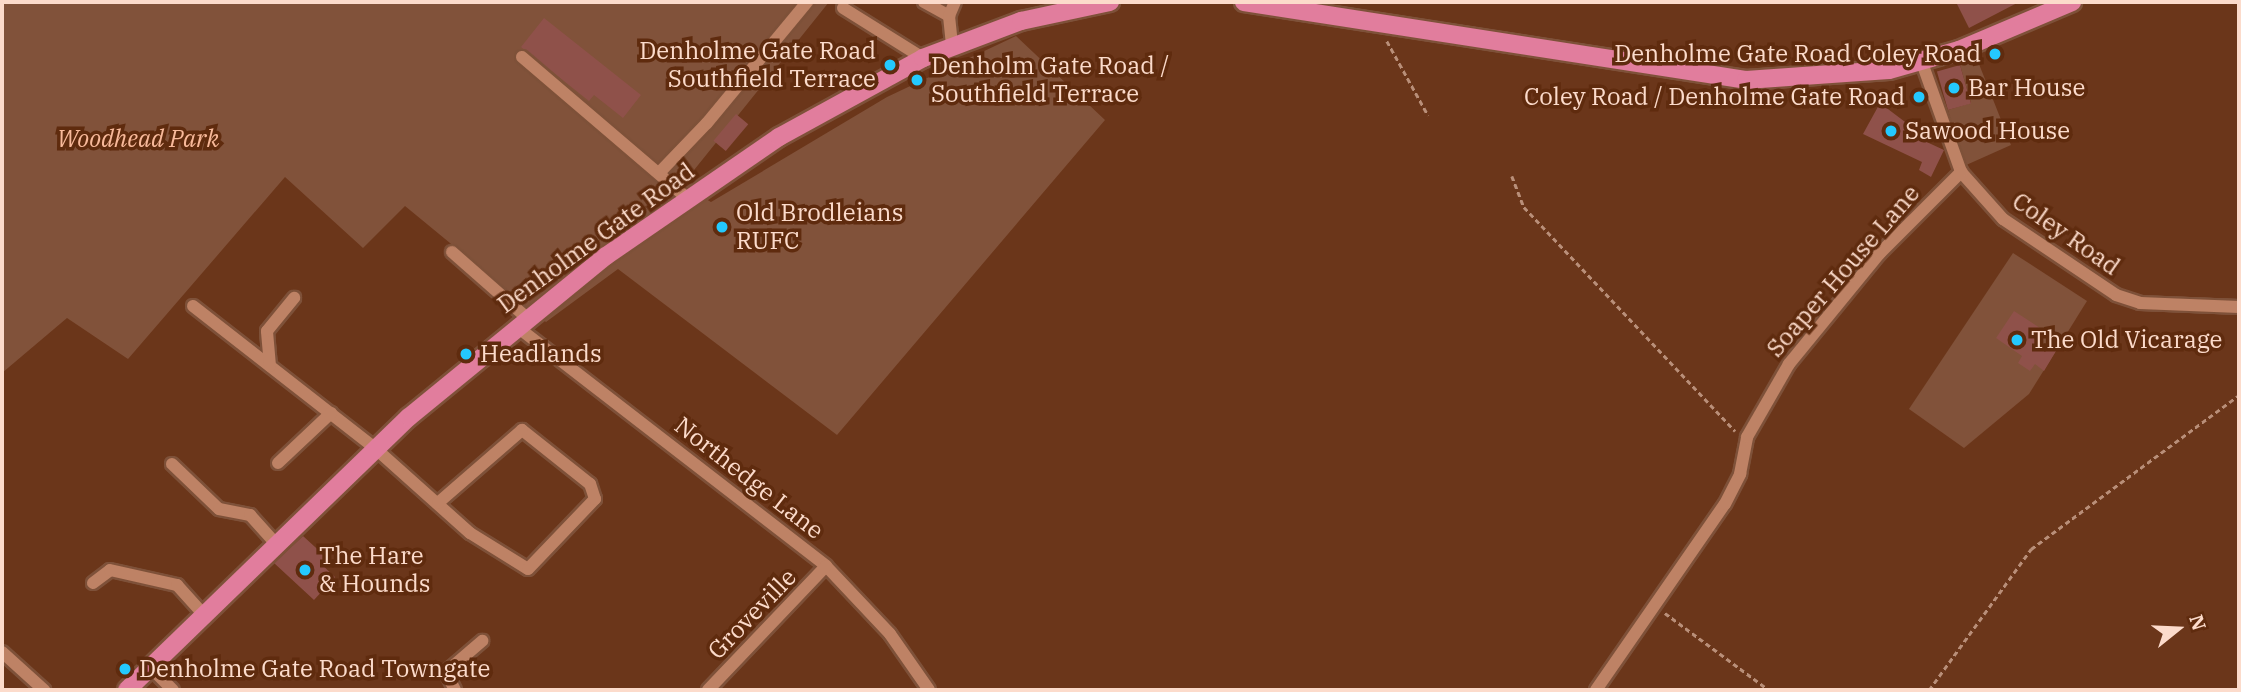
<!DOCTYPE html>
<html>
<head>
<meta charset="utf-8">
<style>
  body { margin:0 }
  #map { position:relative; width:2241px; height:692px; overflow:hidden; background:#6b361a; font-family:"IBM Plex Serif",serif }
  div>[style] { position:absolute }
  .green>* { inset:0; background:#81523a }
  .building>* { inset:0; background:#8f514a; transform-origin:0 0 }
  .path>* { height:2.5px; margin-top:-1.25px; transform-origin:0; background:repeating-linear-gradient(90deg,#b98f79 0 5px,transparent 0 8.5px) }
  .roads { filter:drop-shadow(2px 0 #7e5139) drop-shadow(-2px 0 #7e5139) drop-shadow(0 2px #7e5139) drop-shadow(0 -2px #7e5139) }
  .minor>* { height:12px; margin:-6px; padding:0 6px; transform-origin:6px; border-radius:6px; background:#be8265 }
  .major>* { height:18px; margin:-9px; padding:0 9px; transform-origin:9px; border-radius:9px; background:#e17d9d }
  .dots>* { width:19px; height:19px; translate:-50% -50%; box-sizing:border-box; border:4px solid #5f2b0e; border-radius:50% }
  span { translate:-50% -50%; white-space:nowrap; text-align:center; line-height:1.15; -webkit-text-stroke:7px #5f2b0e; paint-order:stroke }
  .poi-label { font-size:24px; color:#fcdbcb }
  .right { translate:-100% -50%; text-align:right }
  .left { translate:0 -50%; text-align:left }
  .park-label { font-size:24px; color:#f8b99a; font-style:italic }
  .street-label { font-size:24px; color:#fcdbcb }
  .frame { position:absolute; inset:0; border:4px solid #fcdbcb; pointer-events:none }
  .north { position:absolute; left:2143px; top:594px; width:70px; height:70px; -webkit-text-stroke:5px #5f2b0e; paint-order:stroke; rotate:72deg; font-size:19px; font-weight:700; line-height:28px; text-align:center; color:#fcdbcb }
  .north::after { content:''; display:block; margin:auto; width:24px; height:32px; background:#fcdbcb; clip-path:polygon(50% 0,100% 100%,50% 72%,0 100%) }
</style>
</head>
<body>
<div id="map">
  <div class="green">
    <div style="clip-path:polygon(2px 2px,829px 2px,682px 185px,711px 202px,887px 97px,1016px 36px,1105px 120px,837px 435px,618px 269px,546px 322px,405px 206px,363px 248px,285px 177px,128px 359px,67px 318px,2px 373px)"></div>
    <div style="clip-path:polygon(1977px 59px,2011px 145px,1964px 166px,1948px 110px,1971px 103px,1960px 65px)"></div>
    <div style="clip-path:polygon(2013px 253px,2087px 301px,2029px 394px,1964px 448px,1909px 409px)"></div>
  </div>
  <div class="building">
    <div style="clip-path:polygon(1956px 2px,2019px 2px,1969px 28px)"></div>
    <div style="clip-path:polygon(544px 18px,641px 95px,623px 118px,594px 95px,589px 101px,521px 47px)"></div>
    <div style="left:1960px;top:65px;width:40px;height:24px;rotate:74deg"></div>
    <div style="clip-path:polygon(1880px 103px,1921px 134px,1918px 138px,1944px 150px,1931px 177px,1919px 170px,1922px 162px,1863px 134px)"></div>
    <div style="left:736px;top:114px;width:16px;height:35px;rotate:40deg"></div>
    <div style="clip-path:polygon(2014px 311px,2040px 328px,2035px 339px,2056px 351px,2044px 371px,2035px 364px,2030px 371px,2018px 363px,2022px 356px,1996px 338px)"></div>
    <div style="clip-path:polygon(303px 536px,326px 557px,320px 563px,335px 577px,314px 600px,274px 563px)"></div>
  </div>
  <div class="path">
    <div style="left:1387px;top:41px;width:85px;rotate:61deg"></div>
    <div style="left:1512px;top:176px;width:33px;rotate:69deg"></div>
    <div style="left:1524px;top:207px;width:308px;rotate:46.7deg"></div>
    <div style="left:1665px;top:613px;width:129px;rotate:36.5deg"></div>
    <div style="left:1929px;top:690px;width:174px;rotate:-54.1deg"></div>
    <div style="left:2031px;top:549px;width:259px;rotate:-36.5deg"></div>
  </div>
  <div class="roads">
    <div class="minor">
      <div style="left:924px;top:2px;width:29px;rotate:29deg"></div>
      <div style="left:949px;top:16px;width:30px;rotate:84deg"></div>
      <div style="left:843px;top:8px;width:94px;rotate:32deg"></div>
      <div style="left:949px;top:16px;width:15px;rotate:-67deg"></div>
      <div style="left:522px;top:57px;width:218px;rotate:40.5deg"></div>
      <div style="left:1921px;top:60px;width:119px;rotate:70.3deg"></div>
      <div style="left:1961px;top:172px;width:63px;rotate:48.2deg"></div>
      <div style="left:2003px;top:219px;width:136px;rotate:33.9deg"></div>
      <div style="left:2116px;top:295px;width:25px;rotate:18deg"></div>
      <div style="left:2140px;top:303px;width:99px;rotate:2.3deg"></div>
      <div style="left:659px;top:173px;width:69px;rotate:-46.2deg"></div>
      <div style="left:707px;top:123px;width:157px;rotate:-50.4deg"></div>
      <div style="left:452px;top:252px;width:100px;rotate:41.3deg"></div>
      <div style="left:193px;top:306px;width:232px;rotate:38deg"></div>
      <div style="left:376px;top:449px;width:126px;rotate:41.8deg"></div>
      <div style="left:470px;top:533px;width:68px;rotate:31.8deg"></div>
      <div style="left:528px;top:569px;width:97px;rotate:-46.3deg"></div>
      <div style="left:595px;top:499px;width:16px;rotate:-108deg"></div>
      <div style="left:590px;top:484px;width:87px;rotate:-141.5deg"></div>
      <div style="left:522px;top:430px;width:111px;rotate:139deg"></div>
      <div style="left:516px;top:326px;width:392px;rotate:37.7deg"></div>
      <div style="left:826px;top:566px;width:93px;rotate:46.7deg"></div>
      <div style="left:890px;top:634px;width:68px;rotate:55.1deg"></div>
      <div style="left:270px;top:366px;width:35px;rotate:-95deg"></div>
      <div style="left:267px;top:331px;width:43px;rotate:-50.7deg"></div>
      <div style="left:278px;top:463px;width:73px;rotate:-43.3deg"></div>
      <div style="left:172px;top:464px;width:65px;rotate:43.8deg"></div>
      <div style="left:219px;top:509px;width:32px;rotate:11deg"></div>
      <div style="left:250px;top:515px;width:40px;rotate:48deg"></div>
      <div style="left:93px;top:583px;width:21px;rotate:-37deg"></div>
      <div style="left:110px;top:570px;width:69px;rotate:12.6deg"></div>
      <div style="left:177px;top:585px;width:42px;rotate:47.9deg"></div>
      <div style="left:2px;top:652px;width:57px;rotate:42.1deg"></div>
      <div style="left:151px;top:668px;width:31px;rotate:45deg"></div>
      <div style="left:455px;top:690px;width:20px;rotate:-117deg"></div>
      <div style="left:446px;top:672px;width:48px;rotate:-40.7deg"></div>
      <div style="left:708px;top:690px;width:171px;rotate:-46.4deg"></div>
      <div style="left:1596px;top:690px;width:226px;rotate:-55.3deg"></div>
      <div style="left:1725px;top:504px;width:34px;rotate:-63deg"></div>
      <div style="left:1740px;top:474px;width:38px;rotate:-79deg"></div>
      <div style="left:1747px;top:437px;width:84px;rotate:-60.1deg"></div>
      <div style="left:1789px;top:364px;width:144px;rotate:-50.7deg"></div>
      <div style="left:1880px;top:253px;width:115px;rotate:-45deg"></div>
    </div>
    <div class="major">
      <div style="left:1244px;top:2px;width:508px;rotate:8.83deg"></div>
      <div style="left:1746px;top:80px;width:143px;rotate:-4deg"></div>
      <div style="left:1889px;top:70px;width:73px;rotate:-15.9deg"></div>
      <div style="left:1959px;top:50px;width:123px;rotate:-23deg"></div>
      <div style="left:127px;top:690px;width:392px;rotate:-44.1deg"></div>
      <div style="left:409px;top:417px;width:254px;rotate:-39.3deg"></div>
      <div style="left:606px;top:256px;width:210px;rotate:-34.5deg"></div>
      <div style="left:779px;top:137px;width:164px;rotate:-28.7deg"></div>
      <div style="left:923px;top:58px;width:105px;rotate:-20.7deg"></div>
      <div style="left:1021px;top:21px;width:91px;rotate:-12.1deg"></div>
    </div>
  </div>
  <div class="dots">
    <div style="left:1995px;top:54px;background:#24c9fe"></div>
    <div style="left:890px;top:65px;background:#24c9fe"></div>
    <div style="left:917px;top:80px;background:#24c9fe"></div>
    <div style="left:1954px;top:88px;background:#24c9fe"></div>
    <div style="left:1919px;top:97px;background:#24c9fe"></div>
    <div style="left:1891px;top:131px;background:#24c9fe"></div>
    <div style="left:722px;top:227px;background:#24c9fe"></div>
    <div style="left:2017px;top:340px;background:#24c9fe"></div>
    <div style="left:466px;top:354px;background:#24c9fe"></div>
    <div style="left:305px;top:570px;background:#24c9fe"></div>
    <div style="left:125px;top:669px;background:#24c9fe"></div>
  </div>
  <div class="poi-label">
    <span class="right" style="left:876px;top:65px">Denholme Gate Road<br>Southfield Terrace</span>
    <span class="right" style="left:1981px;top:54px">Denholme Gate Road Coley Road</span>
    <span class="left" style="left:931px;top:80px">Denholm Gate Road /<br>Southfield Terrace</span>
    <span class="left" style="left:1968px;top:88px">Bar House</span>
    <span class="right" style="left:1905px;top:97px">Coley Road / Denholme Gate Road</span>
    <span class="left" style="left:1905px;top:131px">Sawood House</span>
    <span class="left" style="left:736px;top:227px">Old Brodleians<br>RUFC</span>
    <span class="left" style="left:2031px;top:340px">The Old Vicarage</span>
    <span class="left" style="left:480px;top:354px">Headlands</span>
    <span class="left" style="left:319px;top:570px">The Hare<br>&amp; Hounds</span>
    <span class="left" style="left:139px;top:669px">Denholme Gate Road Towngate</span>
  </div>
  <div class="park-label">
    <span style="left:138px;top:139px">Woodhead Park</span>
  </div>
  <div class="street-label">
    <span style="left:2066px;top:234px;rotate:35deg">Coley Road</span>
    <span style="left:596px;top:238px;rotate:-36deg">Denholme Gate Road</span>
    <span style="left:1843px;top:271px;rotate:-49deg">Soaper House Lane</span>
    <span style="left:749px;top:478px;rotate:38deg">Northedge Lane</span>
    <span style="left:752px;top:614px;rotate:-46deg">Groveville</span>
  </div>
  <div class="frame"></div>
  <div class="north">N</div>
</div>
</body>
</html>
